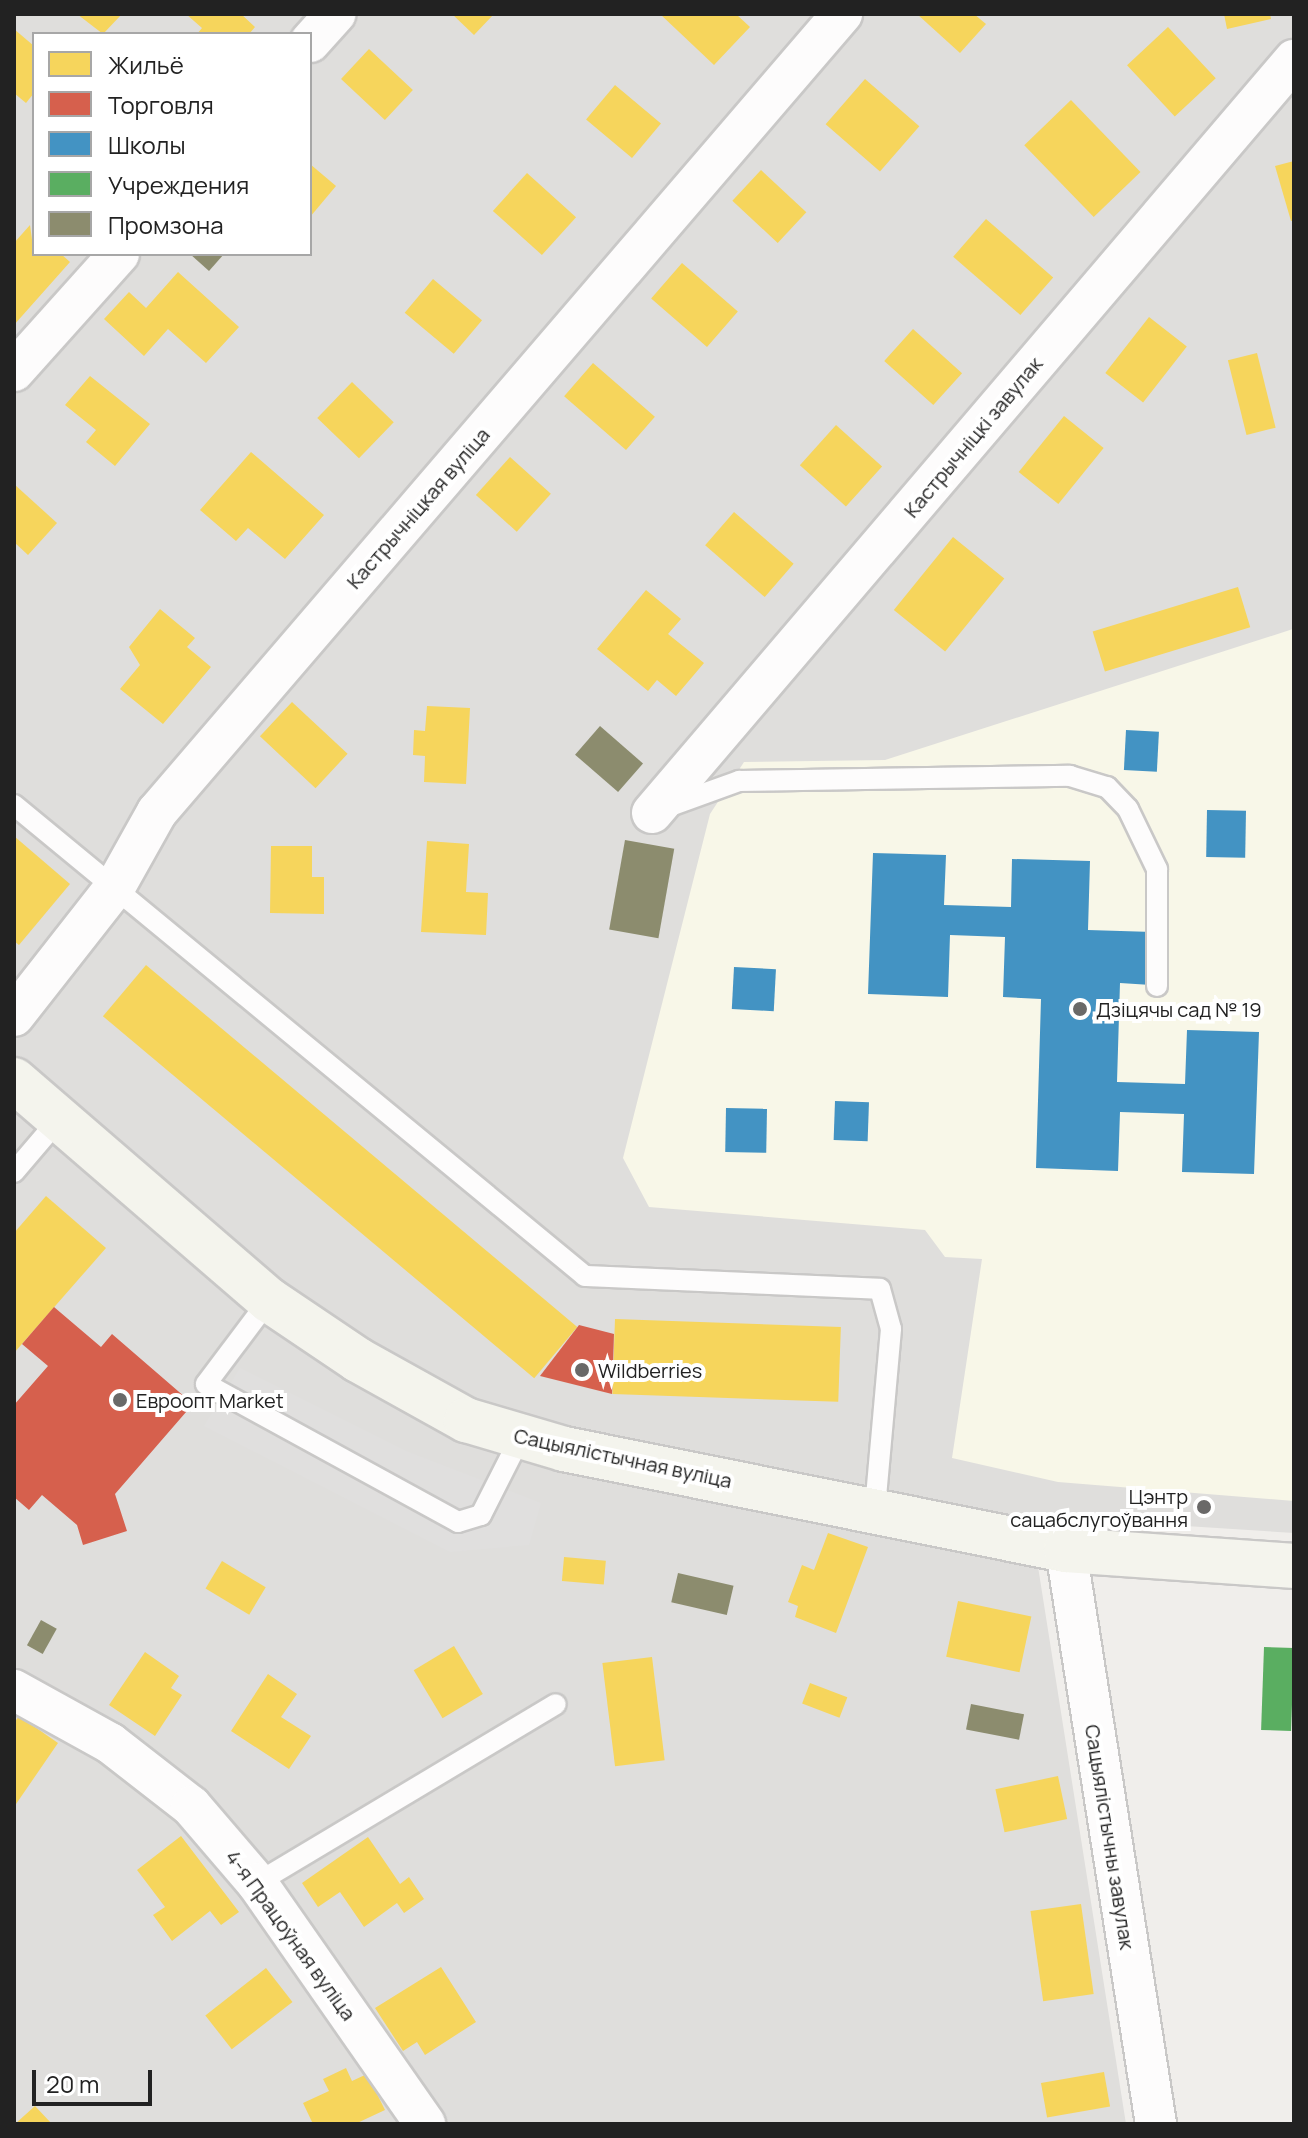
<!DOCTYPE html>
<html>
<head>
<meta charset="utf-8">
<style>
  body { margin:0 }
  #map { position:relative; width:1308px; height:2138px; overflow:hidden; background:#f0eeeb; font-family:Manrope,sans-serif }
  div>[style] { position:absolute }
  .residential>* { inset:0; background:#dfdedc }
  .education>* { inset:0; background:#f8f7e8 }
  .parking>* { inset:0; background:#e0dfde }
  .homes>* { inset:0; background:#f6d55c; transform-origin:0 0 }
  .shops>* { inset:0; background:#d6604d }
  .schools>* { inset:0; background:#4393c3; transform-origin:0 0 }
  .public>* { inset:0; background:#5aae61; transform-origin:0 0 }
  .industry>* { inset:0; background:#8c8c6e; transform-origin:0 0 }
  .roads { filter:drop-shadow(2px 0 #c9c8c7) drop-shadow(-2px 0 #c9c8c7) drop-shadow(0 2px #c9c8c7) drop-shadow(0 -2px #c9c8c7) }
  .service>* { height:20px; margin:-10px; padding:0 10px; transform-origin:10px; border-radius:10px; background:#fdfcfc }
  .minor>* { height:40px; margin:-20px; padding:0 20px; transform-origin:20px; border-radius:20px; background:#fdfcfc }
  .secondary>* { height:44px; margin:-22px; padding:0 22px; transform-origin:22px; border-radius:22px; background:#f4f4ed }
  .dots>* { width:22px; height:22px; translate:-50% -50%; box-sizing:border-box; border:4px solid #fff; border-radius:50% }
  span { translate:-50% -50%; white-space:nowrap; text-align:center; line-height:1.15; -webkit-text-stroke:8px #fff; paint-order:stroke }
  .street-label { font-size:20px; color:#222 }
  .poi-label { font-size:20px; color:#222 }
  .left { translate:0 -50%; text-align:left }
  .right { translate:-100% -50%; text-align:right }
  .frame { position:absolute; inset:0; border:16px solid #222; pointer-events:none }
  .legend { position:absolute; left:32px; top:32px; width:280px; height:224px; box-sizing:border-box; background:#fff; border:2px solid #a7a7a7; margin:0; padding:10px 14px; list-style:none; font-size:24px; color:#222 }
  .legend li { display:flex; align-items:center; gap:16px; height:40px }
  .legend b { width:40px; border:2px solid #a7a7a7 }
  .scale { position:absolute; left:32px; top:2070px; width:120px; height:36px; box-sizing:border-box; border:4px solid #222; border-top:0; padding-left:10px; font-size:24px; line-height:28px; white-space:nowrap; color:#222; -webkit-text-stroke:6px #fff; paint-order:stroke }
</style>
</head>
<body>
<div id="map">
  <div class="residential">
    <div style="clip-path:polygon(evenodd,14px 14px,1294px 14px,1294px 1533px,1030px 1516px,1126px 2124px,14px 2124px,14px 14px,34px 34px,310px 34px,310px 254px,34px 254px,34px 34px)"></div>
  </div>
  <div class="education">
    <div style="clip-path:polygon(1293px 629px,1294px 1501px,1058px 1482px,952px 1458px,982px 1259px,945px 1257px,925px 1230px,649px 1207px,623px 1158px,710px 814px,744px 762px,885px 760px)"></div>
  </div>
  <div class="parking">
    <div style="clip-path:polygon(240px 1368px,406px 1451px,541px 1503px,529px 1545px,450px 1552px,204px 1426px)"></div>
  </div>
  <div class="homes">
    <div style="clip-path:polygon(77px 14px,122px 14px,103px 34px)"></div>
    <div style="clip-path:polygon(186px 14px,241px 14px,255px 27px,249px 34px,197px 34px,202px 28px)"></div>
    <div style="clip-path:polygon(452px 14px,494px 14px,474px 35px)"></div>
    <div style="clip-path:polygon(660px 14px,736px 14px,750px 27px,714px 65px)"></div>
    <div style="clip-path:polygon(917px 14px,974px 14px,986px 24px,960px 53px)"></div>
    <div style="clip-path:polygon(1224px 14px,1270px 14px,1271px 19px,1227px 29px)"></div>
    <div style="left:1168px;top:27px;width:70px;height:56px;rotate:47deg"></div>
    <div style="clip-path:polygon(14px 29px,34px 46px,34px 93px,26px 103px,14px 93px)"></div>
    <div style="left:369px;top:49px;width:60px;height:41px;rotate:43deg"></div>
    <div style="left:865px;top:79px;width:72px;height:60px;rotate:41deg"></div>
    <div style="left:615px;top:85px;width:60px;height:45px;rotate:40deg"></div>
    <div style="left:1071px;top:100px;width:100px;height:65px;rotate:46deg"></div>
    <div style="clip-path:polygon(1294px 161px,1294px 220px,1291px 221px,1275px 166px)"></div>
    <div style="clip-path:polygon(310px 164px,336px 186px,310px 217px)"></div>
    <div style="left:761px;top:170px;width:62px;height:42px;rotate:43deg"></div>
    <div style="left:527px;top:173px;width:66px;height:51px;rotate:42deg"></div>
    <div style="left:986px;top:219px;width:89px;height:50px;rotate:41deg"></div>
    <div style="clip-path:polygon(30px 225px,34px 254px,61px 254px,70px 262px,14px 325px,14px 243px)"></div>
    <div style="left:682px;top:263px;width:74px;height:47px;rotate:41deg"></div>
    <div style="clip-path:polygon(178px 272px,239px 327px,206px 363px,168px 329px,144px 356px,104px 319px,129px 292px,146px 308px)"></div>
    <div style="left:433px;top:279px;width:64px;height:44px;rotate:40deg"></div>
    <div style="left:1149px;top:317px;width:48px;height:71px;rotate:38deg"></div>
    <div style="left:913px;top:329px;width:66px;height:43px;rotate:42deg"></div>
    <div style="left:1257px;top:353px;width:77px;height:30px;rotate:76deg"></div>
    <div style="left:593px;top:363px;width:82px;height:44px;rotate:41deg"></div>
    <div style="clip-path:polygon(90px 376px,150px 424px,115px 466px,86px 442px,96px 430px,65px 405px)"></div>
    <div style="left:352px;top:382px;width:58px;height:50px;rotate:44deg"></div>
    <div style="left:1064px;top:416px;width:51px;height:72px;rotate:39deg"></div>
    <div style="left:836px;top:425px;width:62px;height:54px;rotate:42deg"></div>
    <div style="clip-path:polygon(251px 452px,324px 515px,285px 559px,248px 528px,236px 541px,200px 510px)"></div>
    <div style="left:510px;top:457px;width:55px;height:51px;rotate:42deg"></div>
    <div style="clip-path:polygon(14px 484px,57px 523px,28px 555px,14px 542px)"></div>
    <div style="left:734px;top:512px;width:79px;height:44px;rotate:41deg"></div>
    <div style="left:953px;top:537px;width:66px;height:94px;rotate:39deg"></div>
    <div style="left:1238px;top:587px;width:42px;height:152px;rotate:73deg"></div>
    <div style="clip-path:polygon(646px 590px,681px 619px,668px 634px,704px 663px,676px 696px,657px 680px,648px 691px,597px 649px)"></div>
    <div style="clip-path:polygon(160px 609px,195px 638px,187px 647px,211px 667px,163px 724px,120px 689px,140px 665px,129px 647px)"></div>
    <div style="left:292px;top:702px;width:76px;height:47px;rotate:43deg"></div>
    <div style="clip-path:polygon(427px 706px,470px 708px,466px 784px,424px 782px,425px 756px,413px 755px,414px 730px,425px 731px)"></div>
    <div style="clip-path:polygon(14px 836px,70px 884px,19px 945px,14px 941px)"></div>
    <div style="clip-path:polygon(427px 841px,469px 844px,466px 892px,488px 893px,486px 935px,421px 932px)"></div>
    <div style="clip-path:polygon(271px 846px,312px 846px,312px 877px,324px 877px,324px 914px,270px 913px)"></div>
    <div style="left:146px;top:965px;width:563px;height:67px;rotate:40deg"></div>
    <div style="clip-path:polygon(46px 1196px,106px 1248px,14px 1353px,14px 1233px)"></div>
    <div style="left:615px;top:1319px;width:226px;height:75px;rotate:2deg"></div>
    <div style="clip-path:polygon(828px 1533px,868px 1547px,836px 1633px,795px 1617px,798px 1606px,788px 1602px,802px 1565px,814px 1570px)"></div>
    <div style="left:564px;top:1557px;width:42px;height:24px;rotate:5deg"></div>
    <div style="left:222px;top:1561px;width:51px;height:32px;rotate:31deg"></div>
    <div style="left:958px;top:1601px;width:75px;height:57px;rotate:12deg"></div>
    <div style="left:454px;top:1646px;width:56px;height:47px;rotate:59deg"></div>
    <div style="clip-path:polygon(145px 1652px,179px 1676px,171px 1688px,182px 1695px,155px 1736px,109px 1705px)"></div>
    <div style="left:652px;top:1657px;width:104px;height:50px;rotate:83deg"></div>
    <div style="clip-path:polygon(268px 1674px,297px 1694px,281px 1717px,311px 1736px,289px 1769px,231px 1731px)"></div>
    <div style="left:810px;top:1683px;width:40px;height:22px;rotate:21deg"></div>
    <div style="clip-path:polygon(19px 1716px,58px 1743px,14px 1807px,14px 1723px)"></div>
    <div style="left:1058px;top:1776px;width:44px;height:64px;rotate:78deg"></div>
    <div style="clip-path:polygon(181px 1836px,239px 1912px,221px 1925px,210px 1911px,172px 1941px,153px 1915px,165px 1907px,137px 1870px)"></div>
    <div style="clip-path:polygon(368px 1837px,400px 1884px,409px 1877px,424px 1899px,404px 1913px,397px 1903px,364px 1927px,340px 1892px,318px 1907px,302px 1883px)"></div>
    <div style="left:1081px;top:1904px;width:91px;height:51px;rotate:82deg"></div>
    <div style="clip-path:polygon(441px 1967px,476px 2022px,425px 2055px,417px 2042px,403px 2051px,375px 2008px)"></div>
    <div style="left:266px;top:1968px;width:43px;height:77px;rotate:52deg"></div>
    <div style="clip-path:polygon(346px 2068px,352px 2081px,367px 2074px,385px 2110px,355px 2124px,313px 2124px,303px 2103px,329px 2091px,323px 2079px)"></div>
    <div style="left:1104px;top:2072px;width:35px;height:64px;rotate:80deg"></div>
    <div style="clip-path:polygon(35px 2106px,52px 2124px,15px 2124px)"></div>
  </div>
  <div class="shops">
    <div style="clip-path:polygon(54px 1307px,101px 1347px,112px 1334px,193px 1404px,115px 1494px,127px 1531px,83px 1545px,77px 1525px,42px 1495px,29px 1510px,14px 1497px,14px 1405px,48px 1366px,22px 1344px)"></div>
    <div style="clip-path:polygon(579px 1325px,614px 1334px,612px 1394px,540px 1376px)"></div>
  </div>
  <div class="schools">
    <div style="left:1126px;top:730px;width:33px;height:40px;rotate:3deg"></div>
    <div style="left:1207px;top:810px;width:39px;height:47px;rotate:1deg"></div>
    <div style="clip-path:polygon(873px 853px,946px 855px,944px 905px,1011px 907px,1012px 859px,1090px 861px,1088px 930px,1153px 932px,1151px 985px,1120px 983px,1117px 1082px,1185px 1084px,1187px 1030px,1259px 1032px,1254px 1174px,1182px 1172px,1184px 1114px,1120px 1112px,1118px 1171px,1036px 1168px,1041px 999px,1003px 997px,1005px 937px,950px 935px,948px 997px,868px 994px)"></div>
    <div style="left:734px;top:967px;width:42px;height:42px;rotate:3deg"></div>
    <div style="left:835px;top:1101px;width:34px;height:39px;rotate:2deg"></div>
    <div style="left:726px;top:1108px;width:41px;height:44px;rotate:1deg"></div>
  </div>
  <div class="public">
    <div style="left:1264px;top:1647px;width:30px;height:83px;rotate:2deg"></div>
  </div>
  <div class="industry">
    <div style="clip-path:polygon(190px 254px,224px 254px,209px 271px)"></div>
    <div style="left:600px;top:726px;width:57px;height:38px;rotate:41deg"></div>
    <div style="left:625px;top:840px;width:50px;height:91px;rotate:10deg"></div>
    <div style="left:678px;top:1573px;width:57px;height:30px;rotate:13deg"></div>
    <div style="left:41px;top:1620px;width:18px;height:29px;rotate:29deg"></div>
    <div style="left:971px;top:1704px;width:54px;height:26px;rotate:11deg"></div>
  </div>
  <div class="roads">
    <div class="service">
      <div style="left:14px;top:805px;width:740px;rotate:39.52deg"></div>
      <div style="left:585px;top:1276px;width:295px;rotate:2.5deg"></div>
      <div style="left:880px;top:1289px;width:41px;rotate:74.6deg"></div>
      <div style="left:891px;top:1329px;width:181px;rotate:95.1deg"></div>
      <div style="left:667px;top:807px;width:77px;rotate:-19.9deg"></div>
      <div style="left:739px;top:781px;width:331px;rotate:-0.9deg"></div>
      <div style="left:1070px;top:776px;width:39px;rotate:17deg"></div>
      <div style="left:1107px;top:787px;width:30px;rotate:46deg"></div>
      <div style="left:1128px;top:809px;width:67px;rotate:64.2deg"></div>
      <div style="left:1157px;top:869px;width:117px;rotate:90deg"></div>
      <div style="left:14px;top:1172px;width:71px;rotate:-49.6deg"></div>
      <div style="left:269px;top:1300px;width:105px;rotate:126.9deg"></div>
      <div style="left:206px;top:1384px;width:287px;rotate:28.7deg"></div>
      <div style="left:458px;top:1522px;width:24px;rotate:-17deg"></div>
      <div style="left:481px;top:1515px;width:86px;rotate:-63.1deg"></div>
      <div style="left:257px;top:1883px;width:348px;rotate:-30.9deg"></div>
    </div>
    <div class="minor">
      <div style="left:310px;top:42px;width:38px;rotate:-48deg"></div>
      <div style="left:14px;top:371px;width:157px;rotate:-48.1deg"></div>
      <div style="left:652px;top:813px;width:990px;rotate:-49.55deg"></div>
      <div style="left:14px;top:1016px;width:164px;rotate:-51.9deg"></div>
      <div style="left:115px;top:887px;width:86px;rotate:-60.8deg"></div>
      <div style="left:157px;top:812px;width:1052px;rotate:-49.36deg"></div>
      <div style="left:1066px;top:1550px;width:581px;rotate:81.09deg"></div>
      <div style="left:14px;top:1690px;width:110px;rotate:28.9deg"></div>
      <div style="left:110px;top:1743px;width:103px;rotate:37.9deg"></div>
      <div style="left:191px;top:1806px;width:101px;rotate:49.4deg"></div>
      <div style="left:257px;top:1883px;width:294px;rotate:55.1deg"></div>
    </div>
    <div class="secondary">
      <div style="left:14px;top:1080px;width:337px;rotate:40.8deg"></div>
      <div style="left:269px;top:1300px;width:107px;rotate:34deg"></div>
      <div style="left:358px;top:1360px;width:124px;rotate:29.1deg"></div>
      <div style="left:466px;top:1420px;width:102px;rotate:16.5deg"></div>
      <div style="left:564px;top:1449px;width:512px;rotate:11.38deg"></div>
      <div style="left:1066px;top:1550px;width:229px;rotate:4deg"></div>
    </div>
  </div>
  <div class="dots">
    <div style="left:1080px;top:1009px;background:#6a6968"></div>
    <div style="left:582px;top:1370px;background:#6a6968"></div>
    <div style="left:120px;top:1400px;background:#6a6968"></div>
    <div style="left:1204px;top:1507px;background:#6a6968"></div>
  </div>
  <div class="street-label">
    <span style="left:973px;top:437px;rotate:-50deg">Кастрычніцкі завулак</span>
    <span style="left:418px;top:508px;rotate:-49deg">Кастрычніцкая вуліца</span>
    <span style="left:623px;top:1458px;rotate:12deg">Сацыялістычная вуліца</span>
    <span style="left:1110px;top:1837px;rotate:81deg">Сацыялістычны завулак</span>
    <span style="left:291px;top:1935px;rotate:54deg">4-я Працоўная вуліца</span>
  </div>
  <div class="poi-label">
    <span class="left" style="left:1096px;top:1009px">Дзіцячы сад № 19</span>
    <span class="left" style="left:598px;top:1370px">Wildberries</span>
    <span class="left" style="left:136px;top:1400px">Евроопт Market</span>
    <span class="right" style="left:1188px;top:1508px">Цэнтр<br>сацабслугоўвання</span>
  </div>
  <div class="frame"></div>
  <ul class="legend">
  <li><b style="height:22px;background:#f6d55c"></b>Жильё</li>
  <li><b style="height:22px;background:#d6604d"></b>Торговля</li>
  <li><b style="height:22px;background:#4393c3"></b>Школы</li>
  <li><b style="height:22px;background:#5aae61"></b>Учреждения</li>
  <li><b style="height:22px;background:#8c8c6e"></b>Промзона</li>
  </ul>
  <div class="scale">20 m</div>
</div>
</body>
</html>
